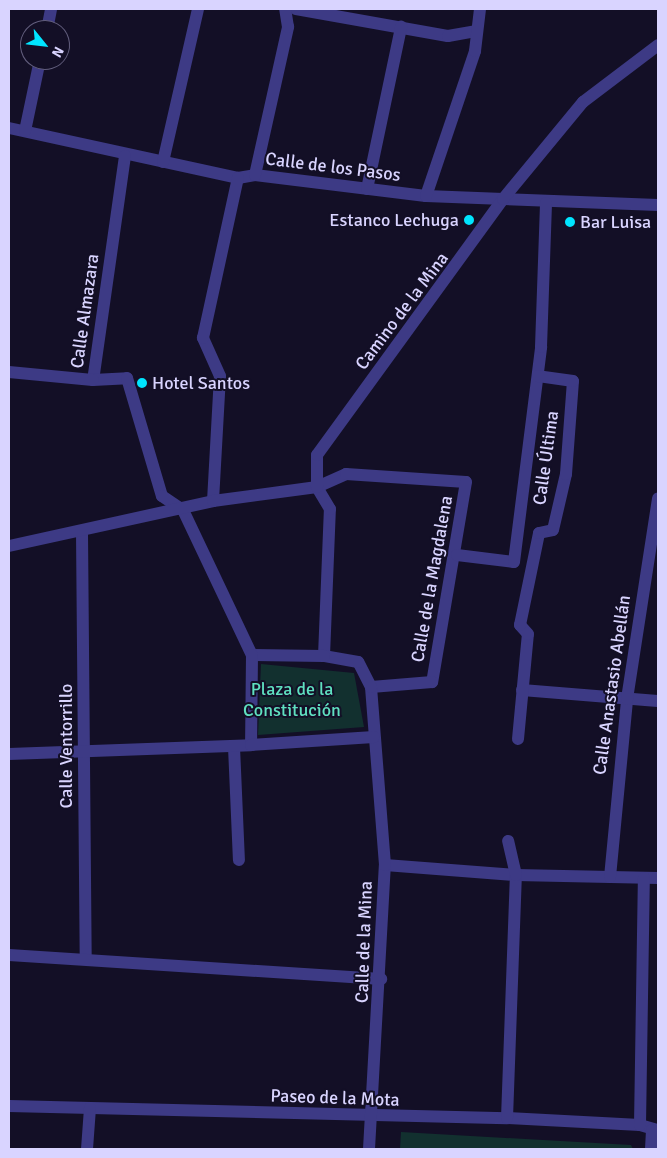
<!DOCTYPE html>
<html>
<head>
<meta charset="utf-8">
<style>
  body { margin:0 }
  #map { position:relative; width:667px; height:1158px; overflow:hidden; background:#130f26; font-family:Signika,sans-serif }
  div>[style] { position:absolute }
  .green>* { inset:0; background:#12302f }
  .street>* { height:12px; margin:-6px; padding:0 6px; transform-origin:6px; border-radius:6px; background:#3d3a85 }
  .dots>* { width:14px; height:14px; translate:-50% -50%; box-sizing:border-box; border:2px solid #130f26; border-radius:50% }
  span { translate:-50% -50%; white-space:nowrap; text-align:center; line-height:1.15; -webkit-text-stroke:4px #130f26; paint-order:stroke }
  .street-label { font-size:18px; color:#d9d4ff }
  .poi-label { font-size:18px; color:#d9d4ff }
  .right { translate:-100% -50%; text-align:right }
  .left { translate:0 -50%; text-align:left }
  .park-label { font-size:18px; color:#5fe0c0 }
  .frame { position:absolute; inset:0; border:10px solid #d9d4ff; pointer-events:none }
  .north { position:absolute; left:20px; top:20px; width:50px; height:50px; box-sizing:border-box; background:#130f26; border:1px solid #625e7d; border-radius:50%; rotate:119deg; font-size:14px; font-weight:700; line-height:20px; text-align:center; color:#d9d4ff }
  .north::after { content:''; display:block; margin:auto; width:18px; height:22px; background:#00e5ff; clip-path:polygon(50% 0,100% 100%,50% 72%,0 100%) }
</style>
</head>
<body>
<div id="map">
  <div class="green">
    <div style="clip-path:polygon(261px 664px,354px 673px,364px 727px,258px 735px)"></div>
    <div style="clip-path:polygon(401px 1132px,631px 1145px,633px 1149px,400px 1149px)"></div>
  </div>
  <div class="street">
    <div style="left:296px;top:9px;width:154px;rotate:10.1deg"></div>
    <div style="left:448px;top:36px;width:28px;rotate:-10deg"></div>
    <div style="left:47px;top:30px;width:21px;rotate:-79deg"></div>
    <div style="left:9px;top:128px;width:234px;rotate:12.3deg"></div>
    <div style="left:238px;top:178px;width:17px;rotate:-10deg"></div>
    <div style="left:255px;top:175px;width:172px;rotate:7deg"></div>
    <div style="left:426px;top:196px;width:232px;rotate:2.2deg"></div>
    <div style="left:25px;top:131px;width:73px;rotate:-78.1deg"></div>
    <div style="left:125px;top:156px;width:226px;rotate:98.1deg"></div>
    <div style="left:93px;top:380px;width:34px;rotate:-3deg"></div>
    <div style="left:127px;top:378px;width:123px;rotate:73.5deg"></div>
    <div style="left:162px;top:496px;width:25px;rotate:34deg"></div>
    <div style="left:183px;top:510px;width:161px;rotate:64.6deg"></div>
    <div style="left:163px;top:162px;width:157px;rotate:-77.1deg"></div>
    <div style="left:255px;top:175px;width:152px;rotate:-77.4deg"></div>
    <div style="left:288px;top:27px;width:18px;rotate:-99deg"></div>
    <div style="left:367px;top:189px;width:166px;rotate:-78.1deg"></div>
    <div style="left:426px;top:196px;width:153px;rotate:-71.3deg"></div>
    <div style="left:475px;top:51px;width:42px;rotate:-83.2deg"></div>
    <div style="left:9px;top:372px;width:84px;rotate:5.4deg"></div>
    <div style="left:213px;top:501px;width:125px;rotate:-86.8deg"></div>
    <div style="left:220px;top:376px;width:42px;rotate:-114.1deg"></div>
    <div style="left:203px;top:338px;width:164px;rotate:-77.7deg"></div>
    <div style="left:82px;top:533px;width:425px;rotate:89.5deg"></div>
    <div style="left:9px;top:546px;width:209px;rotate:-12.4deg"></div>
    <div style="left:213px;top:501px;width:105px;rotate:-7.7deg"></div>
    <div style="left:317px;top:487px;width:32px;rotate:-24deg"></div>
    <div style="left:346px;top:474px;width:120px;rotate:3.8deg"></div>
    <div style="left:466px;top:482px;width:203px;rotate:99.6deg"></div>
    <div style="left:432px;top:682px;width:61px;rotate:175.3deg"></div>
    <div style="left:457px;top:555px;width:57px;rotate:7deg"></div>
    <div style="left:514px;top:562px;width:217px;rotate:-82.8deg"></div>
    <div style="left:541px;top:347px;width:144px;rotate:-88deg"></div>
    <div style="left:324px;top:656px;width:147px;rotate:-87.7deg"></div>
    <div style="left:330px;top:509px;width:26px;rotate:-121deg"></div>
    <div style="left:317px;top:487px;width:32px;rotate:-90deg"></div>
    <div style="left:317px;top:455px;width:316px;rotate:-54deg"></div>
    <div style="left:503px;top:199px;width:126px;rotate:-50.5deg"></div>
    <div style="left:583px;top:102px;width:94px;rotate:-37.2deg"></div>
    <div style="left:522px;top:690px;width:136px;rotate:4.6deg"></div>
    <div style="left:518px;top:739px;width:105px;rotate:-84.6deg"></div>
    <div style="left:528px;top:634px;width:12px;rotate:-132deg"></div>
    <div style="left:520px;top:625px;width:94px;rotate:-78.3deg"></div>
    <div style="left:539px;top:533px;width:14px;rotate:-12deg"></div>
    <div style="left:553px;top:530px;width:57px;rotate:-76.9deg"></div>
    <div style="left:566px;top:474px;width:93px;rotate:-85.7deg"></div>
    <div style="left:573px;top:381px;width:35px;rotate:-172deg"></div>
    <div style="left:234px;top:747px;width:113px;rotate:87.5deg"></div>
    <div style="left:9px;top:754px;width:242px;rotate:-2.1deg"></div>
    <div style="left:385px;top:865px;width:131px;rotate:4.4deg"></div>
    <div style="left:516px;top:875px;width:142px;rotate:1.2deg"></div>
    <div style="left:610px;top:877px;width:179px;rotate:-84.5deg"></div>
    <div style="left:627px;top:699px;width:203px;rotate:-81.2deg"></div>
    <div style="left:9px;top:955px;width:373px;rotate:3.7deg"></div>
    <div style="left:9px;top:1106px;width:498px;rotate:1.4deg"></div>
    <div style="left:507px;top:1118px;width:133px;rotate:3deg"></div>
    <div style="left:640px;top:1125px;width:19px;rotate:16deg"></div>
    <div style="left:507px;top:1118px;width:243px;rotate:-87.9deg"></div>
    <div style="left:516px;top:875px;width:35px;rotate:-103deg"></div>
    <div style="left:640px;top:1125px;width:247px;rotate:-89.1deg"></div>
    <div style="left:87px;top:1149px;width:41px;rotate:-85.8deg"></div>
    <div style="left:369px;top:1149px;width:284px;rotate:-86.8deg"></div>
    <div style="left:385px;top:865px;width:179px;rotate:-94.5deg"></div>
    <div style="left:371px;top:687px;width:28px;rotate:-117deg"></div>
    <div style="left:358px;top:662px;width:35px;rotate:-170deg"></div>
    <div style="left:324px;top:656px;width:72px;rotate:-179.2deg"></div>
    <div style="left:252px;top:655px;width:90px;rotate:90.6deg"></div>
    <div style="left:251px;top:745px;width:123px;rotate:-3.7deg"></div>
    <div style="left:651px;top:1149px;width:19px;rotate:-87deg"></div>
  </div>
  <div class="dots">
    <div style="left:469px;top:220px;background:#00e5ff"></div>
    <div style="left:570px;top:222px;background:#00e5ff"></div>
    <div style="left:142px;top:383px;background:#00e5ff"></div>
  </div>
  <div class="street-label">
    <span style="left:333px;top:167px;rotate:7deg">Calle de los Pasos</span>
    <span style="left:85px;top:311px;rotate:-82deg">Calle Almazara</span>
    <span style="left:402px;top:311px;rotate:-53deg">Camino de la Mina</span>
    <span style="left:546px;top:458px;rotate:-82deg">Calle Última</span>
    <span style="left:432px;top:579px;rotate:-80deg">Calle de la Magdalena</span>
    <span style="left:612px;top:685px;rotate:-82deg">Calle Anastasio Abellán</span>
    <span style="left:66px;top:746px;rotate:-90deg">Calle Ventorrillo</span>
    <span style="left:364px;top:942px;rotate:-88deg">Calle de la Mina</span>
    <span style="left:335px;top:1098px;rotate:2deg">Paseo de la Mota</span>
  </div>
  <div class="poi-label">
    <span class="right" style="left:459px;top:220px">Estanco Lechuga</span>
    <span class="left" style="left:580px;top:222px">Bar Luisa</span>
    <span class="left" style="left:152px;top:383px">Hotel Santos</span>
  </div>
  <div class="park-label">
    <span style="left:292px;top:700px">Plaza de la<br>Constitución</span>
  </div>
  <div class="frame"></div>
  <div class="north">N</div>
</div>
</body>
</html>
